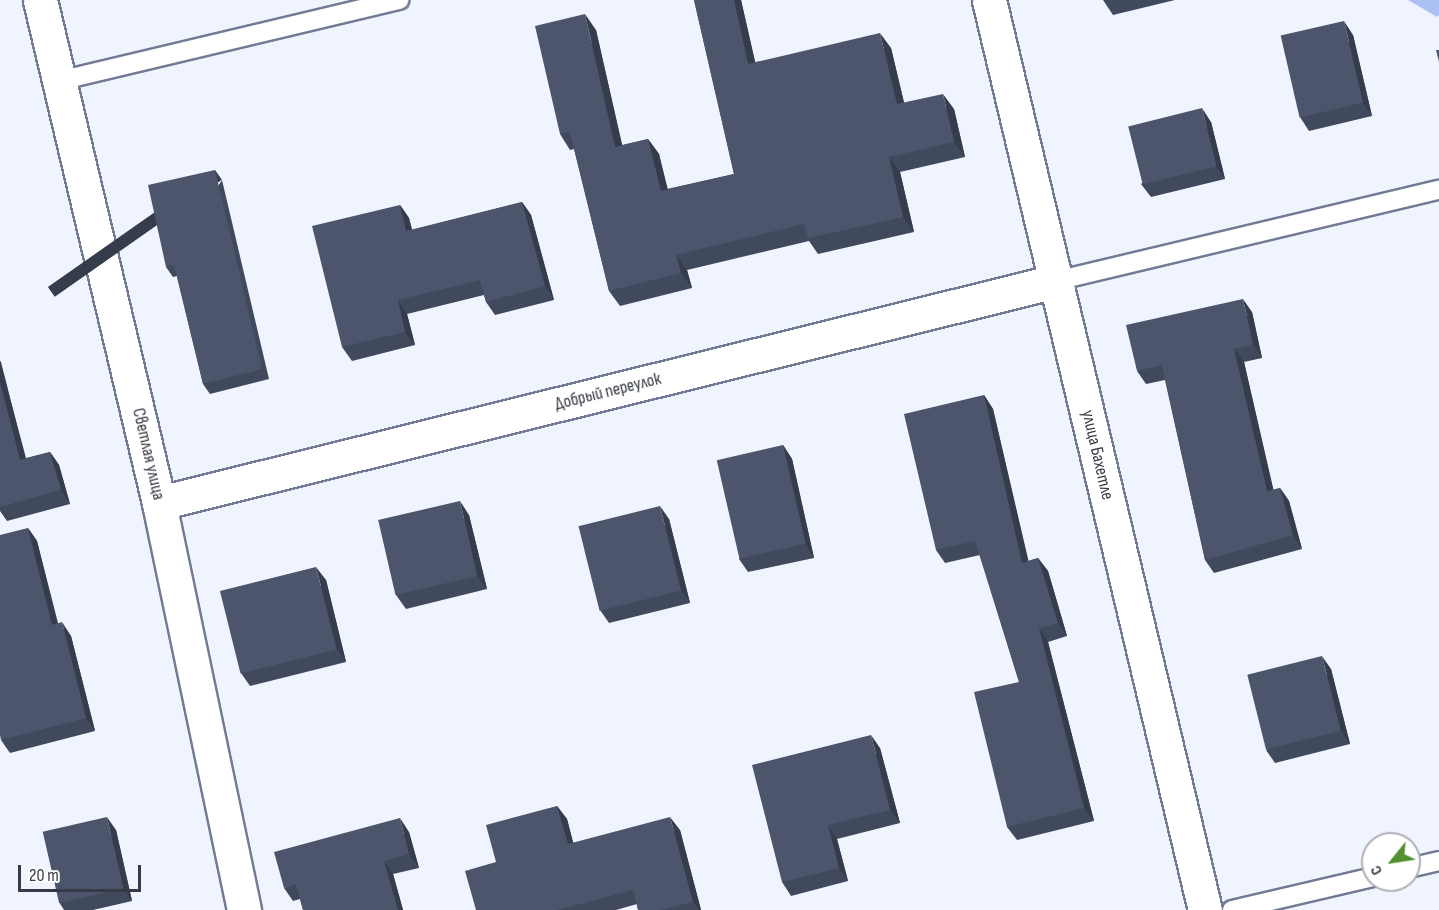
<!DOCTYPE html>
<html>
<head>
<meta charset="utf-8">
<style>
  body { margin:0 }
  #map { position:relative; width:1439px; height:910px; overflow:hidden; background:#eff4ff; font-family:"Sofia Sans Condensed",sans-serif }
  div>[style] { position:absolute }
  .forest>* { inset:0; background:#abc0f5 }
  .roads { filter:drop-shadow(2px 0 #717b94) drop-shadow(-2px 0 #717b94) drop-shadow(0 2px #717b94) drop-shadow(0 -2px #717b94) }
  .service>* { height:18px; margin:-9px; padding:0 9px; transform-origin:9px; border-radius:9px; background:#fff }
  .minor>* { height:33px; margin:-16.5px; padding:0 16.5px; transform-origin:16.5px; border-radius:16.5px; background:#fff }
  .wall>* { inset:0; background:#41495d }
  .shaded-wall>* { inset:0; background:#353c4c; transform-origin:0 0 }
  .building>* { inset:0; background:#4c556c; transform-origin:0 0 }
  span { translate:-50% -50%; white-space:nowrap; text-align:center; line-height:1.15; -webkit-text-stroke:6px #fff; paint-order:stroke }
  .street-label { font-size:18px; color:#363a45 }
  .north { position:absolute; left:1361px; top:832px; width:60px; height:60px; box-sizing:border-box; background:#fff; border:2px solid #afb0b5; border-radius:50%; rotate:240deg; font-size:16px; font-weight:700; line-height:24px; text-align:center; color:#363a45 }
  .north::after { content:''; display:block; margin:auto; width:21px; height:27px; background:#53902f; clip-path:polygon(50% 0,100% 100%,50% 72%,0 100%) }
  .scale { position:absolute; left:18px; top:865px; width:123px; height:27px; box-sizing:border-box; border:3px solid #363a45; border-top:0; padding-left:8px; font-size:18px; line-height:21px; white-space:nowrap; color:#363a45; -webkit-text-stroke:4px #fff; paint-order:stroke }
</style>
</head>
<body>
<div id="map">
  <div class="forest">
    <div style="clip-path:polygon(1408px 0,1439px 0,1439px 15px,1437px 17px)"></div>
  </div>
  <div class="roads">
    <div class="service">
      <div style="left:59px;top:81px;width:350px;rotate:-13.4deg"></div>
      <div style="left:1056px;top:281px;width:394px;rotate:-13.4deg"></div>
      <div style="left:1409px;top:868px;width:31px;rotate:-13deg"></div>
      <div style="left:1232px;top:910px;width:145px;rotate:-13.2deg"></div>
    </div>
    <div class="minor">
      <div style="left:40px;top:0;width:517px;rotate:76.69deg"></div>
      <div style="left:159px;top:503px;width:416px;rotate:78.2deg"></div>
      <div style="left:989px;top:0;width:935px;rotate:76.65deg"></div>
      <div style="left:159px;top:503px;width:924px;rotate:-13.9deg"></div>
    </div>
  </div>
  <div class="wall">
    <div style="clip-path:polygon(694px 0,741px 0,755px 62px,891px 48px,904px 103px,954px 109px,965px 157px,900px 172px,914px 232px,818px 254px,809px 241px,687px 270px,692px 288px,620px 306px,609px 291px,574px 149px,570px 150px,560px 134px,596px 30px,622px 145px,648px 139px,659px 154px,667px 189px,734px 174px)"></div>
    <div style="clip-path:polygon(1103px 0,1175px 0,1113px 15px)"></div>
    <div style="clip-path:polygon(1353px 35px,1372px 116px,1309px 131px,1300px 117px)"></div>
    <div style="clip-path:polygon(1211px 122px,1225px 179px,1151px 197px,1141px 184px)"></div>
    <div style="clip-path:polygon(222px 180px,269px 379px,210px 394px,203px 384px,177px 276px,173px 277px,166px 267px)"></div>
    <div style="clip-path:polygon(522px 202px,531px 215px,554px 300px,495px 315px,486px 302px,484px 295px,407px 314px,415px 345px,352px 361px,342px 347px,400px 205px,409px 218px,412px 230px)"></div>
    <div style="clip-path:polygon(1252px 312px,1262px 358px,1244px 362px,1273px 490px,1280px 488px,1289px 501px,1302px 549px,1214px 573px,1205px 560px,1165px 380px,1146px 384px,1137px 371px)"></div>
    <div style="clip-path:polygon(0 361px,26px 458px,50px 452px,59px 465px,70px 504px,7px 521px,0 511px)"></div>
    <div style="clip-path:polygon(984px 395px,993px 409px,1028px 561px,1038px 558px,1048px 571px,1067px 636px,1048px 642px,1094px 821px,1017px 840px,1007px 827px,1019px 682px,980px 555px,945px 563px,936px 550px)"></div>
    <div style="clip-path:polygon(783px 445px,792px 459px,814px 558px,748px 572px,739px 559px)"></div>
    <div style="clip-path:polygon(469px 515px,487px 589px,406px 609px,396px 595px)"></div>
    <div style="clip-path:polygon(669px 519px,690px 603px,609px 623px,600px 610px)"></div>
    <div style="clip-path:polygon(28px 528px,37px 541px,58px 623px,71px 636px,95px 731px,10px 753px,1px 740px)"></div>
    <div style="clip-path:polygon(326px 580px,346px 662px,250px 686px,241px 673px)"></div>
    <div style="clip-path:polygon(1331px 669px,1350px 744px,1275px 763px,1266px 750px)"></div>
    <div style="clip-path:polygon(880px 748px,900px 823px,837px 839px,848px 881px,791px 896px,782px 882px)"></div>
    <div style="clip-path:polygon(557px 806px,567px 819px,573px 843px,680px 830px,701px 910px,638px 910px,637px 904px,616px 910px,476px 910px)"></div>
    <div style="clip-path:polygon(116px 830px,132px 901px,93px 910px,64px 910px,59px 902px)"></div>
    <div style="clip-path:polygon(409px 832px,419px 868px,393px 874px,403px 910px,303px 910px,300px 899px,293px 901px,284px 888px)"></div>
  </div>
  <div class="shaded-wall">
    <div style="clip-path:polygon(734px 0,741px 0,759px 79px,748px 64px)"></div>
    <div style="clip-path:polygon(585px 14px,596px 30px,626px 162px,615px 147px)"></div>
    <div style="clip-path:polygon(1344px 21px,1353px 35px,1372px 116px,1363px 103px)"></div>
    <div style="clip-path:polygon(880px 33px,891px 48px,908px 119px,897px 104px)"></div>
    <div style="clip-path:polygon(943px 94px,954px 109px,965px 157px,954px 142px)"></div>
    <div style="clip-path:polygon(1202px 108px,1211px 122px,1225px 179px,1216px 166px)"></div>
    <div style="clip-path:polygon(648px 139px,659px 154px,672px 206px,661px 191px)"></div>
    <div style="clip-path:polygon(889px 157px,900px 172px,914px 232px,903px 217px)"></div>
    <div style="left:215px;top:170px;width:12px;height:204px;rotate:55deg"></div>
    <div style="clip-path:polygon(522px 202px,531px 215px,554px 300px,545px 286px)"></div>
    <div style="clip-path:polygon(400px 205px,409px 218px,416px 245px,406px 231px)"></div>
    <div style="clip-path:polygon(676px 255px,687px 270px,692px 288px,681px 273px)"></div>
    <div style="clip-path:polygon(1243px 299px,1252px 312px,1262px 358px,1253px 344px)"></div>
    <div style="clip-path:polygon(398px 300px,407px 314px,415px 345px,405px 332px)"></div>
    <div style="clip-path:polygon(1234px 349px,1244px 362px,1277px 505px,1267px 491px)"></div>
    <div style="clip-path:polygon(0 361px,1px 362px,29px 473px,20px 460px,0 382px)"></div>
    <div style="clip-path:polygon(984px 395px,993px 409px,1032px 576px,1022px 563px)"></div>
    <div style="clip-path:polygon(783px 445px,792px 459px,814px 558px,805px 544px)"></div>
    <div style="clip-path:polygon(50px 452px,59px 465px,70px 504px,61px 490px)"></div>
    <div style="clip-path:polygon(1280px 488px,1289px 501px,1302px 549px,1293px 535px)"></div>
    <div style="clip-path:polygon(460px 501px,469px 515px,487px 589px,477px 576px)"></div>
    <div style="clip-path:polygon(660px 506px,669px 519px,690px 603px,681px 590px)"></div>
    <div style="clip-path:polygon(28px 528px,37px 541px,61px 638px,52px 625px)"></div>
    <div style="clip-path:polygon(1038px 558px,1048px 571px,1067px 636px,1058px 623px)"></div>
    <div style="clip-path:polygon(316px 567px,326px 580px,346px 662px,337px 649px)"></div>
    <div style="clip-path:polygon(62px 622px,71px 636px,95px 731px,86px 718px)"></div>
    <div style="clip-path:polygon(1039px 628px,1048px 642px,1094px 821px,1084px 808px)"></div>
    <div style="clip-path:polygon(1322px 656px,1331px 669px,1350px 744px,1341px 731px)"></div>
    <div style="clip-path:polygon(871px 735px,880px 748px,900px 823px,890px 810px)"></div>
    <div style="clip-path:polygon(557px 806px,567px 819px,577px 857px,568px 844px)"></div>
    <div style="clip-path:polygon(107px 817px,116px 830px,132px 901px,123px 888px)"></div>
    <div style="clip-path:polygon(670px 817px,680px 830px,701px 910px,699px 910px,693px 902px)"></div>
    <div style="clip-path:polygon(400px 818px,409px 832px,419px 868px,409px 854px)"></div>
    <div style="clip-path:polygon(828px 825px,837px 839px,848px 881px,839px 868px)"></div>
    <div style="clip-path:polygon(384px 861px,393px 874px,403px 910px,398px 910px)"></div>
  </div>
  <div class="building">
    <div style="clip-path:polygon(694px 0,734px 0,748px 64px,880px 33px,897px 104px,943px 94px,954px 142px,889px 157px,903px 217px,808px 238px,804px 224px,676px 255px,681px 273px,609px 291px,570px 132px,560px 134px,535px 26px,585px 14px,615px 147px,648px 139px,661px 191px,734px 174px)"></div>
    <div style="left:1344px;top:21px;width:84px;height:65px;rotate:77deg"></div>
    <div style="clip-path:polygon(1436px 50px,1439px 50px,1439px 62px)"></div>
    <div style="left:1202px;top:108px;width:60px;height:76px;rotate:76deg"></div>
    <div style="clip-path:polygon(215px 170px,262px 369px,203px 384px,174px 265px,166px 267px,148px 185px)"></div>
    <div style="clip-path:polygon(522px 202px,545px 286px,486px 302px,480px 280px,398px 300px,405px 332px,342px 347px,312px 226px,400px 205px,406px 231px)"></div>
    <div style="clip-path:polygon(1243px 299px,1253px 344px,1234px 349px,1267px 491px,1280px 488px,1293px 535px,1205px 560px,1162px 365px,1137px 371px,1126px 325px)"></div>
    <div style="clip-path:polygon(0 382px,20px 460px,50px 452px,61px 490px,0 507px)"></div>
    <div style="clip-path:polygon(984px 395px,1022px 563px,1038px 558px,1058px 623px,1039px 628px,1084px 808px,1007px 827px,974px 692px,1019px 682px,975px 541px,936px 550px,904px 414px)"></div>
    <div style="left:783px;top:445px;width:101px;height:68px;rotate:77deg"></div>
    <div style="left:460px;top:501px;width:77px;height:84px;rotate:77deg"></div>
    <div style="left:660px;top:506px;width:87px;height:84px;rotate:76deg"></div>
    <div style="clip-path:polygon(28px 528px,52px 625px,62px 622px,86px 718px,1px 740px,0 735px,0 535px)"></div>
    <div style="left:316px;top:567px;width:85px;height:99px;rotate:76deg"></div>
    <div style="left:1322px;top:656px;width:77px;height:77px;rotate:76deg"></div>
    <div style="clip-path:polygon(871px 735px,890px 810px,828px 825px,839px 868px,782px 882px,752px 765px)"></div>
    <div style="clip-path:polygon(557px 806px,568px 844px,670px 817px,693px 902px,661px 910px,638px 910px,633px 890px,557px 910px,476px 910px,465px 871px,496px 862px,486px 825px)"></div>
    <div style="left:107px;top:817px;width:73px;height:66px;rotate:77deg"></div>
    <div style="clip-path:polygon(400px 818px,409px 854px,384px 861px,398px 910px,303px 910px,296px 884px,284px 888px,274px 852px)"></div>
  </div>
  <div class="street-label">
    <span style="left:608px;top:392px;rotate:-14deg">Добрый переулок</span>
    <span style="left:148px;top:454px;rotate:77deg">Светлая улица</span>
    <span style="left:1097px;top:455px;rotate:77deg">улица Бахетле</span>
  </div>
  <div class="north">С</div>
  <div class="scale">20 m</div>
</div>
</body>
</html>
